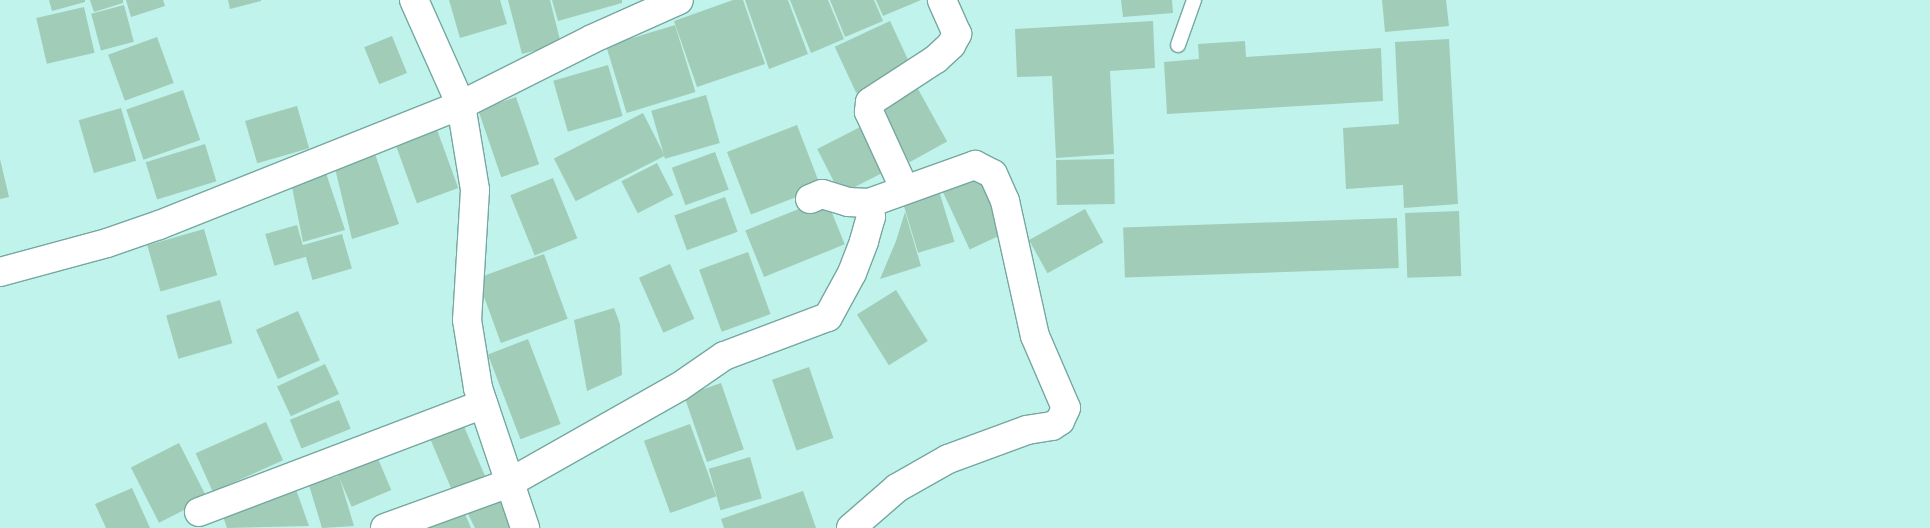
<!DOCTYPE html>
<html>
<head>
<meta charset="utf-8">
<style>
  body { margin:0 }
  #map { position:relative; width:1930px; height:528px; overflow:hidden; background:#c0f3eb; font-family:"Roboto Condensed",sans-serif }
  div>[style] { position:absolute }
  .building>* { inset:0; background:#a1ccb7; transform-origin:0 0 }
  .roads { filter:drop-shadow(1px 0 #76a7a0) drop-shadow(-1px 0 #76a7a0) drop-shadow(0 1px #76a7a0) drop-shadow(0 -1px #76a7a0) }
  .lane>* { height:14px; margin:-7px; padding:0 7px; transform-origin:7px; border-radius:7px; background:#fff }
  .street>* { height:28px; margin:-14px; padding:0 14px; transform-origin:14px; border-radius:14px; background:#fff }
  span { translate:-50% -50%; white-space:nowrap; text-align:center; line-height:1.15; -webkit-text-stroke:4px #d5fef7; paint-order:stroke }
</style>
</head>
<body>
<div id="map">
  <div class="building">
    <div style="clip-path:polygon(49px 0,85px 0,85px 2px,52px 11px)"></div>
    <div style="clip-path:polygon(90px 0,123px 0,123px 3px,94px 12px)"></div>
    <div style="clip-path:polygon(126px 0,163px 0,165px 6px,131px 17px)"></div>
    <div style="clip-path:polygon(228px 0,261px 0,261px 1px,230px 9px)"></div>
    <div style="clip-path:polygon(449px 0,500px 0,507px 24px,460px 38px)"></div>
    <div style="clip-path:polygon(508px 0,550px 0,561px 44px,522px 54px)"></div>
    <div style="clip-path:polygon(552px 0,622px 0,622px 3px,558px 21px)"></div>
    <div style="clip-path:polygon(733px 0,743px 0,765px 64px,697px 87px,674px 21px)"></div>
    <div style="clip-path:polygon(745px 0,788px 0,808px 54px,769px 69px)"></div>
    <div style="clip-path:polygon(790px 0,828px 0,844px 39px,811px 53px)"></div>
    <div style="clip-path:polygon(830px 0,874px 0,883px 21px,845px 37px)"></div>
    <div style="clip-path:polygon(876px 0,921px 0,883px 16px)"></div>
    <div style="clip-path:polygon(1121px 0,1172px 0,1173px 13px,1123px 17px)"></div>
    <div style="clip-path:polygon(1382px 0,1446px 0,1449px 26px,1385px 32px)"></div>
    <div style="left:124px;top:5px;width:38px;height:34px;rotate:75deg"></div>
    <div style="left:84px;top:7px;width:47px;height:49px;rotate:77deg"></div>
    <div style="left:890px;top:21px;width:51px;height:61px;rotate:65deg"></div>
    <div style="clip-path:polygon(1153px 21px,1155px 68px,1110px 71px,1114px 154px,1056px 158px,1052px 76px,1017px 77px,1015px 29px)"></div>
    <div style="left:675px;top:25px;width:70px;height:72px;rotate:73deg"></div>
    <div style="left:392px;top:36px;width:40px;height:30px;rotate:68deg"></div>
    <div style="left:157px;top:37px;width:49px;height:52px;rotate:70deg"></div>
    <div style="clip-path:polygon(1449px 39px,1458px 204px,1404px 208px,1403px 185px,1346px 189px,1343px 128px,1399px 124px,1395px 42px)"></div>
    <div style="clip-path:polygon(1245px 41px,1246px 57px,1381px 48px,1383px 101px,1167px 114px,1164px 62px,1199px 59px,1198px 44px)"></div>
    <div style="left:608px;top:65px;width:53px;height:57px;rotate:74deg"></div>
    <div style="left:918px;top:89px;width:60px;height:43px;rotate:61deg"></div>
    <div style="left:183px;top:90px;width:53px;height:60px;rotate:71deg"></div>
    <div style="left:706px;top:95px;width:50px;height:57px;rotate:74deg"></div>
    <div style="left:516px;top:97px;width:71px;height:40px;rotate:71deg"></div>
    <div style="left:297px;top:106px;width:44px;height:54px;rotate:74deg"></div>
    <div style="left:121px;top:108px;width:55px;height:44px;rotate:74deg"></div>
    <div style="left:643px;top:113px;width:48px;height:100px;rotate:63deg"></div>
    <div style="left:868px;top:123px;width:51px;height:57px;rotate:63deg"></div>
    <div style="left:797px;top:125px;width:67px;height:75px;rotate:69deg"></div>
    <div style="left:436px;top:127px;width:65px;height:44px;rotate:70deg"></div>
    <div style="left:205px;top:144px;width:39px;height:62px;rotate:73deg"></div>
    <div style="clip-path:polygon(374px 151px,399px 224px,352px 239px,334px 164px)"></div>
    <div style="left:715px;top:152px;width:40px;height:46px;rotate:70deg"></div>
    <div style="clip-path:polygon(0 159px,9px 197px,0 199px)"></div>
    <div style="left:1114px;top:159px;width:45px;height:58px;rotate:89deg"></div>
    <div style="left:657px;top:163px;width:36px;height:40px;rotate:63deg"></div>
    <div style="clip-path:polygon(324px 167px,345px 230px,303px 242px,291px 182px)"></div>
    <div style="left:978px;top:175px;width:64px;height:39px;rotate:65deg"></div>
    <div style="left:553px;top:178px;width:65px;height:46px;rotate:68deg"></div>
    <div style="left:939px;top:191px;width:53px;height:38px;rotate:73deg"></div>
    <div style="left:725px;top:197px;width:37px;height:54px;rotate:70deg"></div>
    <div style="left:826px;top:198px;width:50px;height:87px;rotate:68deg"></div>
    <div style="left:1085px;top:209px;width:38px;height:64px;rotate:61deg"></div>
    <div style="left:1459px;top:211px;width:65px;height:54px;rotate:88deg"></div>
    <div style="clip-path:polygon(905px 212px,921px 266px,880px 279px,896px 241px)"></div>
    <div style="left:1397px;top:218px;width:50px;height:274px;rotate:88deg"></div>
    <div style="left:297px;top:225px;width:33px;height:33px;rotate:74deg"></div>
    <div style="left:204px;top:229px;width:48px;height:59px;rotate:74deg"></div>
    <div style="left:342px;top:234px;width:36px;height:41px;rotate:74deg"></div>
    <div style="left:748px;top:252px;width:66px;height:52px;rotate:70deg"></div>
    <div style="left:544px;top:254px;width:69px;height:71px;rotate:70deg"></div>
    <div style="left:670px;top:264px;width:60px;height:34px;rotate:66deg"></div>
    <div style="left:896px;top:290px;width:60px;height:46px;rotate:58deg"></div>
    <div style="left:220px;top:300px;width:45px;height:56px;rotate:74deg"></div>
    <div style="clip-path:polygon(614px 308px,620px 324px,622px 375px,587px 391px,574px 320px)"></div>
    <div style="left:298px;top:311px;width:54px;height:46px;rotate:66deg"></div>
    <div style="left:528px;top:339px;width:91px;height:43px;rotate:69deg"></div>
    <div style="left:325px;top:364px;width:33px;height:53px;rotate:65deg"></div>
    <div style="left:809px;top:367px;width:75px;height:39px;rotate:71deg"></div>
    <div style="left:721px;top:383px;width:70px;height:39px;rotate:71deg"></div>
    <div style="left:339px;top:400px;width:31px;height:53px;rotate:68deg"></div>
    <div style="left:460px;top:417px;width:64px;height:36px;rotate:67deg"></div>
    <div style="left:266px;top:422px;width:42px;height:77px;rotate:66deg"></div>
    <div style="left:690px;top:424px;width:77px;height:49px;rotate:70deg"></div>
    <div style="left:179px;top:443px;width:62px;height:54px;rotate:63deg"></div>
    <div style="left:376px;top:454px;width:39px;height:43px;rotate:67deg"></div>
    <div style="left:750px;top:457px;width:43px;height:43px;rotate:74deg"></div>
    <div style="clip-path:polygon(339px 476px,354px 526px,322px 528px,309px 485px)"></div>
    <div style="clip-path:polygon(293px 481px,309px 526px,227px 528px,220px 508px)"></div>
    <div style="clip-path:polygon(132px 488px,150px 528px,106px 528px,95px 504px)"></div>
    <div style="clip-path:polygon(803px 491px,816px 528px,724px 528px,721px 519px)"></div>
    <div style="clip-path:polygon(506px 494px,523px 528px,475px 528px,466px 510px)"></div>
    <div style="clip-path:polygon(465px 514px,471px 528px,427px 528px)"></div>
  </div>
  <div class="roads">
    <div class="lane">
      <div style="left:1178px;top:45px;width:48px;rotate:-70.4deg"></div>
    </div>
    <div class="street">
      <div style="left:414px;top:0;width:115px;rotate:65.9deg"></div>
      <div style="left:461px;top:105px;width:86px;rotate:80.6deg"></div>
      <div style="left:475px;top:190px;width:130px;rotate:93.5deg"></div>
      <div style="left:467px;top:320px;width:69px;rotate:80.8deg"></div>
      <div style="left:478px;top:388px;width:148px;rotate:71.4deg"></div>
      <div style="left:904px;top:188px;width:84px;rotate:-114.7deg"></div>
      <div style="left:869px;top:112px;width:10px;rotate:-84deg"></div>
      <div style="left:870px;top:102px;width:79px;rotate:-33.1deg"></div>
      <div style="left:936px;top:59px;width:21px;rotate:-43deg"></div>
      <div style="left:951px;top:45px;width:13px;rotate:-61deg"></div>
      <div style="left:957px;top:34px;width:37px;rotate:-114deg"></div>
      <div style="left:810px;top:199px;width:13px;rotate:-23deg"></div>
      <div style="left:822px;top:194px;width:27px;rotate:17deg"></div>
      <div style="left:848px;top:202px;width:21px;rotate:3deg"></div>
      <div style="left:869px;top:203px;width:113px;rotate:-19.7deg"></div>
      <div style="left:975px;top:165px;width:20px;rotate:27deg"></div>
      <div style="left:993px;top:174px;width:30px;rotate:66deg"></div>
      <div style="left:1005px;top:201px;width:138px;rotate:77.5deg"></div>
      <div style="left:1035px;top:336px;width:78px;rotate:66.7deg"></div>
      <div style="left:1066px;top:408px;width:14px;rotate:115deg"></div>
      <div style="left:1060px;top:421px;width:9px;rotate:148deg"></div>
      <div style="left:1052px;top:426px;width:25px;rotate:171deg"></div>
      <div style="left:1027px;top:430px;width:84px;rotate:159.8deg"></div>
      <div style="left:948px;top:459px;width:59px;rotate:150.4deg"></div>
      <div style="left:897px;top:488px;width:61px;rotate:139deg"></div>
      <div style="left:0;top:272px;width:111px;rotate:-15.2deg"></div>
      <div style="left:107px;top:243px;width:55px;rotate:-19.1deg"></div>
      <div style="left:159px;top:225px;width:325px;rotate:-21.7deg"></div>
      <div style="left:461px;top:105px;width:147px;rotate:-26.7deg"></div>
      <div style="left:592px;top:39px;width:95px;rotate:-24.1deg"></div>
      <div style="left:199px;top:512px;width:304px;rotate:-20.8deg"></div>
      <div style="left:385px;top:528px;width:132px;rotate:-19.9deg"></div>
      <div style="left:509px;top:483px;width:195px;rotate:-29.5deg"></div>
      <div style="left:679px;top:387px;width:55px;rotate:-34.6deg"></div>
      <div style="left:724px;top:356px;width:111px;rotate:-20.6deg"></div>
      <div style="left:828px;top:317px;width:50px;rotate:-61.4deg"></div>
      <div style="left:852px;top:273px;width:34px;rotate:-69deg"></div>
      <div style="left:864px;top:241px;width:25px;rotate:-74deg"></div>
      <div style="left:871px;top:217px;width:14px;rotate:-98deg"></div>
    </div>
  </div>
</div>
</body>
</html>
